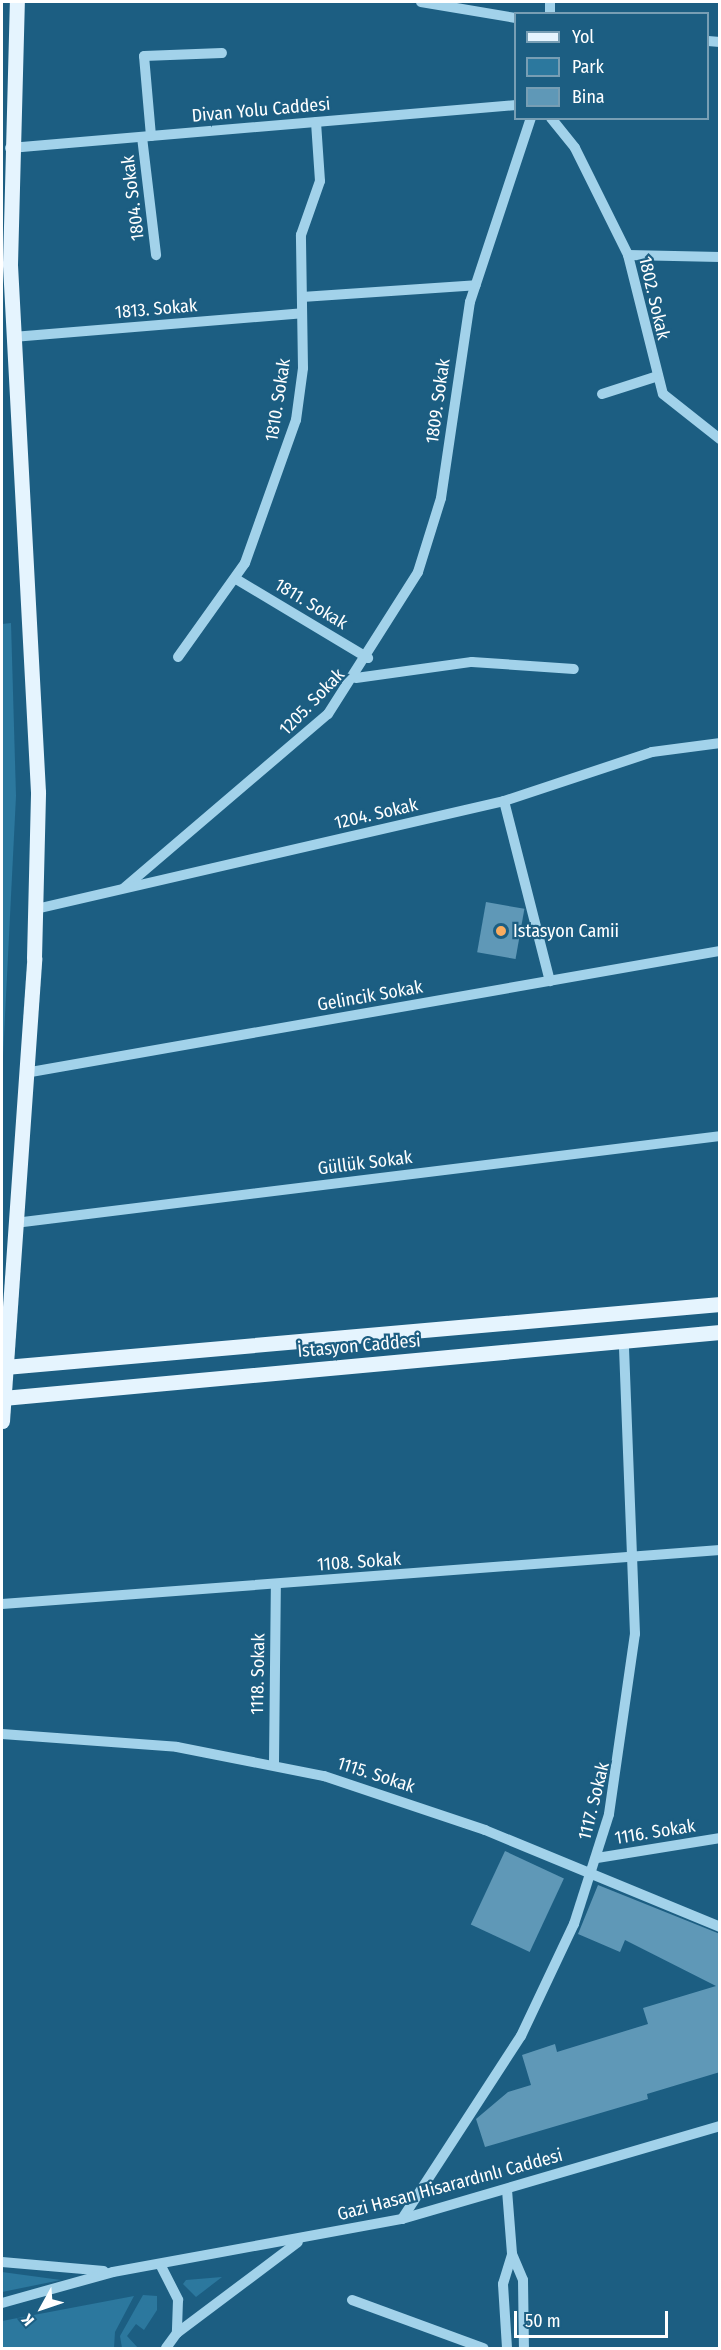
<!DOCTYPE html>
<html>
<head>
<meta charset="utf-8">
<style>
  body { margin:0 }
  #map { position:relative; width:721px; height:2350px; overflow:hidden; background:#1c5e82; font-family:"Fira Sans Condensed",sans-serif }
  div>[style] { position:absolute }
  .green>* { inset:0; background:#2c789e }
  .building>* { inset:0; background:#5f98b7; transform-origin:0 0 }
  .minor>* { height:10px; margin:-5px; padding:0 5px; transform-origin:5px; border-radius:5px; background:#a2d2ea }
  .major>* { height:15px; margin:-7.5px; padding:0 7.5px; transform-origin:7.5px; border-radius:7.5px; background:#e5f4fe }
  .dots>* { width:16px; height:16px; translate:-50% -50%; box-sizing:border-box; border:3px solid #1c5e82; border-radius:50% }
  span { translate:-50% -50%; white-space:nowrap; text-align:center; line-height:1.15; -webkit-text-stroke:4.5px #1c5e82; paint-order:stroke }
  .street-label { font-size:18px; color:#fff }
  .poi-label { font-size:18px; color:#fff }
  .left { translate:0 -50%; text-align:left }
  .frame { position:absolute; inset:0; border:3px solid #fff; pointer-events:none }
  .legend { position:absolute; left:514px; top:12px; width:195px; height:108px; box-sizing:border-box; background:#1c5e82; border:2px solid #779eb4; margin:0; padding:8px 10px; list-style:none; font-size:18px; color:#fff }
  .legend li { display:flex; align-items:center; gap:12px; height:30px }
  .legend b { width:30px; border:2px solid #779eb4 }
  .north { position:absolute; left:12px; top:2278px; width:60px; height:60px; -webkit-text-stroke:4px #1c5e82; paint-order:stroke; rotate:230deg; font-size:16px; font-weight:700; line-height:24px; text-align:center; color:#fff }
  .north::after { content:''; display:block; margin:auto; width:21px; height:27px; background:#fff; clip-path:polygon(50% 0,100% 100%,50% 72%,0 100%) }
  .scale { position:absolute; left:514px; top:2311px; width:154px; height:27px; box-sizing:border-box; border:3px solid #fff; border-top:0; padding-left:8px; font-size:18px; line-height:21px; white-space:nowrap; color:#fff; -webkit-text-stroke:4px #1c5e82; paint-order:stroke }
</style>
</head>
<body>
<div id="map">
  <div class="green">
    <div style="clip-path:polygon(11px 623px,16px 796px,2px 1076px,2px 624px)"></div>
    <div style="clip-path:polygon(2px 2272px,61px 2280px,2px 2292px)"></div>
    <div style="clip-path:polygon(222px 2277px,196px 2297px,183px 2284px,186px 2280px)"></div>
    <div style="clip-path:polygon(143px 2295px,157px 2296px,157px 2310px,144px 2330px,136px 2324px,127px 2336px,138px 2348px,122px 2348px,120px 2336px)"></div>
    <div style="clip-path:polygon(134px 2296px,115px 2332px,114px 2348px,2px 2348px,2px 2321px)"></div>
  </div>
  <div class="building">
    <div style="left:486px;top:902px;width:39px;height:51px;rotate:10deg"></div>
    <div style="left:505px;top:1851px;width:65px;height:81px;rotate:25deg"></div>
    <div style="clip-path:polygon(598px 1885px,720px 1934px,720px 2072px,647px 2094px,648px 2099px,485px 2147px,476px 2119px,508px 2092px,531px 2085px,522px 2055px,555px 2044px,557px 2052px,648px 2024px,643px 2008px,716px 1986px,625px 1940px,620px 1952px,578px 1934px)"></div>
  </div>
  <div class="minor">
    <div style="left:421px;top:2px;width:96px;rotate:9.6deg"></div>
    <div style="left:550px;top:2px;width:12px;rotate:90deg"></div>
    <div style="left:708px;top:41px;width:12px;rotate:5deg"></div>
    <div style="left:551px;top:118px;width:38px;rotate:51deg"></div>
    <div style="left:575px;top:148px;width:119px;rotate:63.6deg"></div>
    <div style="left:628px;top:255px;width:143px;rotate:75.9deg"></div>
    <div style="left:663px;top:394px;width:73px;rotate:38.3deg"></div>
    <div style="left:151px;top:136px;width:80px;rotate:-95deg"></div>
    <div style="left:144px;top:56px;width:78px;rotate:-2.2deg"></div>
    <div style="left:142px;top:137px;width:119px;rotate:83.2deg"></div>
    <div style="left:10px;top:148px;width:508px;rotate:-4.86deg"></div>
    <div style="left:628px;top:255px;width:92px;rotate:1.2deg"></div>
    <div style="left:302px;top:297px;width:174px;rotate:-3.9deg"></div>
    <div style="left:13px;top:337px;width:290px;rotate:-4.7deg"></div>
    <div style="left:602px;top:394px;width:56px;rotate:-17.8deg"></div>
    <div style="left:236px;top:579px;width:154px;rotate:30.9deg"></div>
    <div style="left:178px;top:657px;width:115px;rotate:-54.5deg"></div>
    <div style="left:245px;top:563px;width:152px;rotate:-70.4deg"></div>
    <div style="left:296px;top:420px;width:52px;rotate:-82.3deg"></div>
    <div style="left:303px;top:368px;width:133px;rotate:-90.9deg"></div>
    <div style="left:301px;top:235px;width:57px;rotate:-70.6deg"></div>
    <div style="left:320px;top:181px;width:59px;rotate:-93.9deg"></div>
    <div style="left:356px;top:678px;width:117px;rotate:-7.9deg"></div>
    <div style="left:472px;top:662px;width:102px;rotate:3.9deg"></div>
    <div style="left:504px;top:801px;width:186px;rotate:75.7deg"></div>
    <div style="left:124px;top:888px;width:268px;rotate:-40.5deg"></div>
    <div style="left:328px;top:714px;width:168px;rotate:-57.6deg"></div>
    <div style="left:418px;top:572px;width:77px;rotate:-72.7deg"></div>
    <div style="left:441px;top:498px;width:198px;rotate:-81.6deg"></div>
    <div style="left:470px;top:302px;width:194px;rotate:-71.7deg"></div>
    <div style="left:36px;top:909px;width:480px;rotate:-13deg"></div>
    <div style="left:504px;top:801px;width:156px;rotate:-18.3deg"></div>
    <div style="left:652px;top:752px;width:69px;rotate:-7.5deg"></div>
    <div style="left:25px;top:1073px;width:706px;rotate:-9.96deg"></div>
    <div style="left:15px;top:1223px;width:710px;rotate:-7.03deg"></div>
    <div style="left:2px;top:1604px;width:720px;rotate:-4.3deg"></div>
    <div style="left:2px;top:1734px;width:175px;rotate:4.2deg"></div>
    <div style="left:177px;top:1747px;width:150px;rotate:11.2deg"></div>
    <div style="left:324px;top:1776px;width:170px;rotate:18.5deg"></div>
    <div style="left:485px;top:1830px;width:254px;rotate:22.4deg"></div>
    <div style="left:274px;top:1763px;width:178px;rotate:-89.4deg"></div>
    <div style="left:597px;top:1858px;width:125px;rotate:-9.2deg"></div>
    <div style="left:507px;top:2190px;width:64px;rotate:85.5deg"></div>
    <div style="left:512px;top:2254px;width:28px;rotate:67deg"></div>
    <div style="left:523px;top:2280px;width:68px;rotate:89.2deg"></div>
    <div style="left:402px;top:2219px;width:218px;rotate:-57deg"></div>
    <div style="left:521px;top:2036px;width:124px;rotate:-64.7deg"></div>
    <div style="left:574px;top:1924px;width:115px;rotate:-72.3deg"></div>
    <div style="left:609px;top:1814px;width:182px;rotate:-81.8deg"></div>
    <div style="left:635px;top:1634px;width:293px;rotate:-92.2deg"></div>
    <div style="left:2px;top:2262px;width:102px;rotate:5deg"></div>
    <div style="left:161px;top:2266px;width:38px;rotate:63deg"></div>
    <div style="left:178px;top:2300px;width:33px;rotate:92deg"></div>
    <div style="left:177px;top:2333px;width:151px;rotate:-36.9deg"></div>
    <div style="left:352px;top:2300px;width:140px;rotate:20.1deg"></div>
    <div style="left:2px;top:2303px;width:115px;rotate:-15.6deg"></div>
    <div style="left:113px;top:2272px;width:294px;rotate:-10.4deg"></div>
    <div style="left:402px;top:2219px;width:331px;rotate:-16.3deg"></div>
    <div style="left:166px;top:2348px;width:19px;rotate:-54deg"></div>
    <div style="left:507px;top:2348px;width:64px;rotate:-93.6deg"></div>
    <div style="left:503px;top:2284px;width:31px;rotate:-73deg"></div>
  </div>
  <div class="major">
    <div style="left:5px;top:1367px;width:718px;rotate:-5.04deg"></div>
    <div style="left:3px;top:1398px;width:720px;rotate:-5.26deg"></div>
    <div style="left:2px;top:1421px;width:464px;rotate:-86deg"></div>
    <div style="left:34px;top:958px;width:166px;rotate:-88.6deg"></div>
    <div style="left:38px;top:792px;width:529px;rotate:-93.04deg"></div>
    <div style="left:10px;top:264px;width:262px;rotate:-88.5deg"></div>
  </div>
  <div class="dots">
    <div style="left:501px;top:931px;background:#faac5f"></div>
  </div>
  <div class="street-label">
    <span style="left:261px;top:110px;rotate:-5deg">Divan Yolu Caddesi</span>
    <span style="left:133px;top:198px;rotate:-97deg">1804. Sokak</span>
    <span style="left:654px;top:298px;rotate:77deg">1802. Sokak</span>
    <span style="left:156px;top:309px;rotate:-5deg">1813. Sokak</span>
    <span style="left:278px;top:400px;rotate:-81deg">1810. Sokak</span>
    <span style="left:438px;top:401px;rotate:-82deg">1809. Sokak</span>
    <span style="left:311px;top:604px;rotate:31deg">1811. Sokak</span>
    <span style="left:312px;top:702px;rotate:-46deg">1205. Sokak</span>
    <span style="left:376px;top:814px;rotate:-13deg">1204. Sokak</span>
    <span style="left:370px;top:996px;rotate:-10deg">Gelincik Sokak</span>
    <span style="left:365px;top:1163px;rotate:-7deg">Güllük Sokak</span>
    <span style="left:359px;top:1346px;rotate:-5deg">İstasyon Caddesi</span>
    <span style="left:359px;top:1562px;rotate:-4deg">1108. Sokak</span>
    <span style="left:258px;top:1674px;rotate:-89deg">1118. Sokak</span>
    <span style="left:376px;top:1775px;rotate:18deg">1115. Sokak</span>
    <span style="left:594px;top:1801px;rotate:-76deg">1117. Sokak</span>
    <span style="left:655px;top:1832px;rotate:-9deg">1116. Sokak</span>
    <span style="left:450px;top:2185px;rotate:-15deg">Gazi Hasan Hisarardınlı Caddesi</span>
  </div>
  <div class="poi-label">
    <span class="left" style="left:513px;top:931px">Istasyon Camii</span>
  </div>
  <div class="frame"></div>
  <ul class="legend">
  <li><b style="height:8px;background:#e5f4fe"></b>Yol</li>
  <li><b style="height:16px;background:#2c789e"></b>Park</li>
  <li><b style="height:16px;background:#5f98b7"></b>Bina</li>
  </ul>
  <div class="north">K</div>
  <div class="scale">50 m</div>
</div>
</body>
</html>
